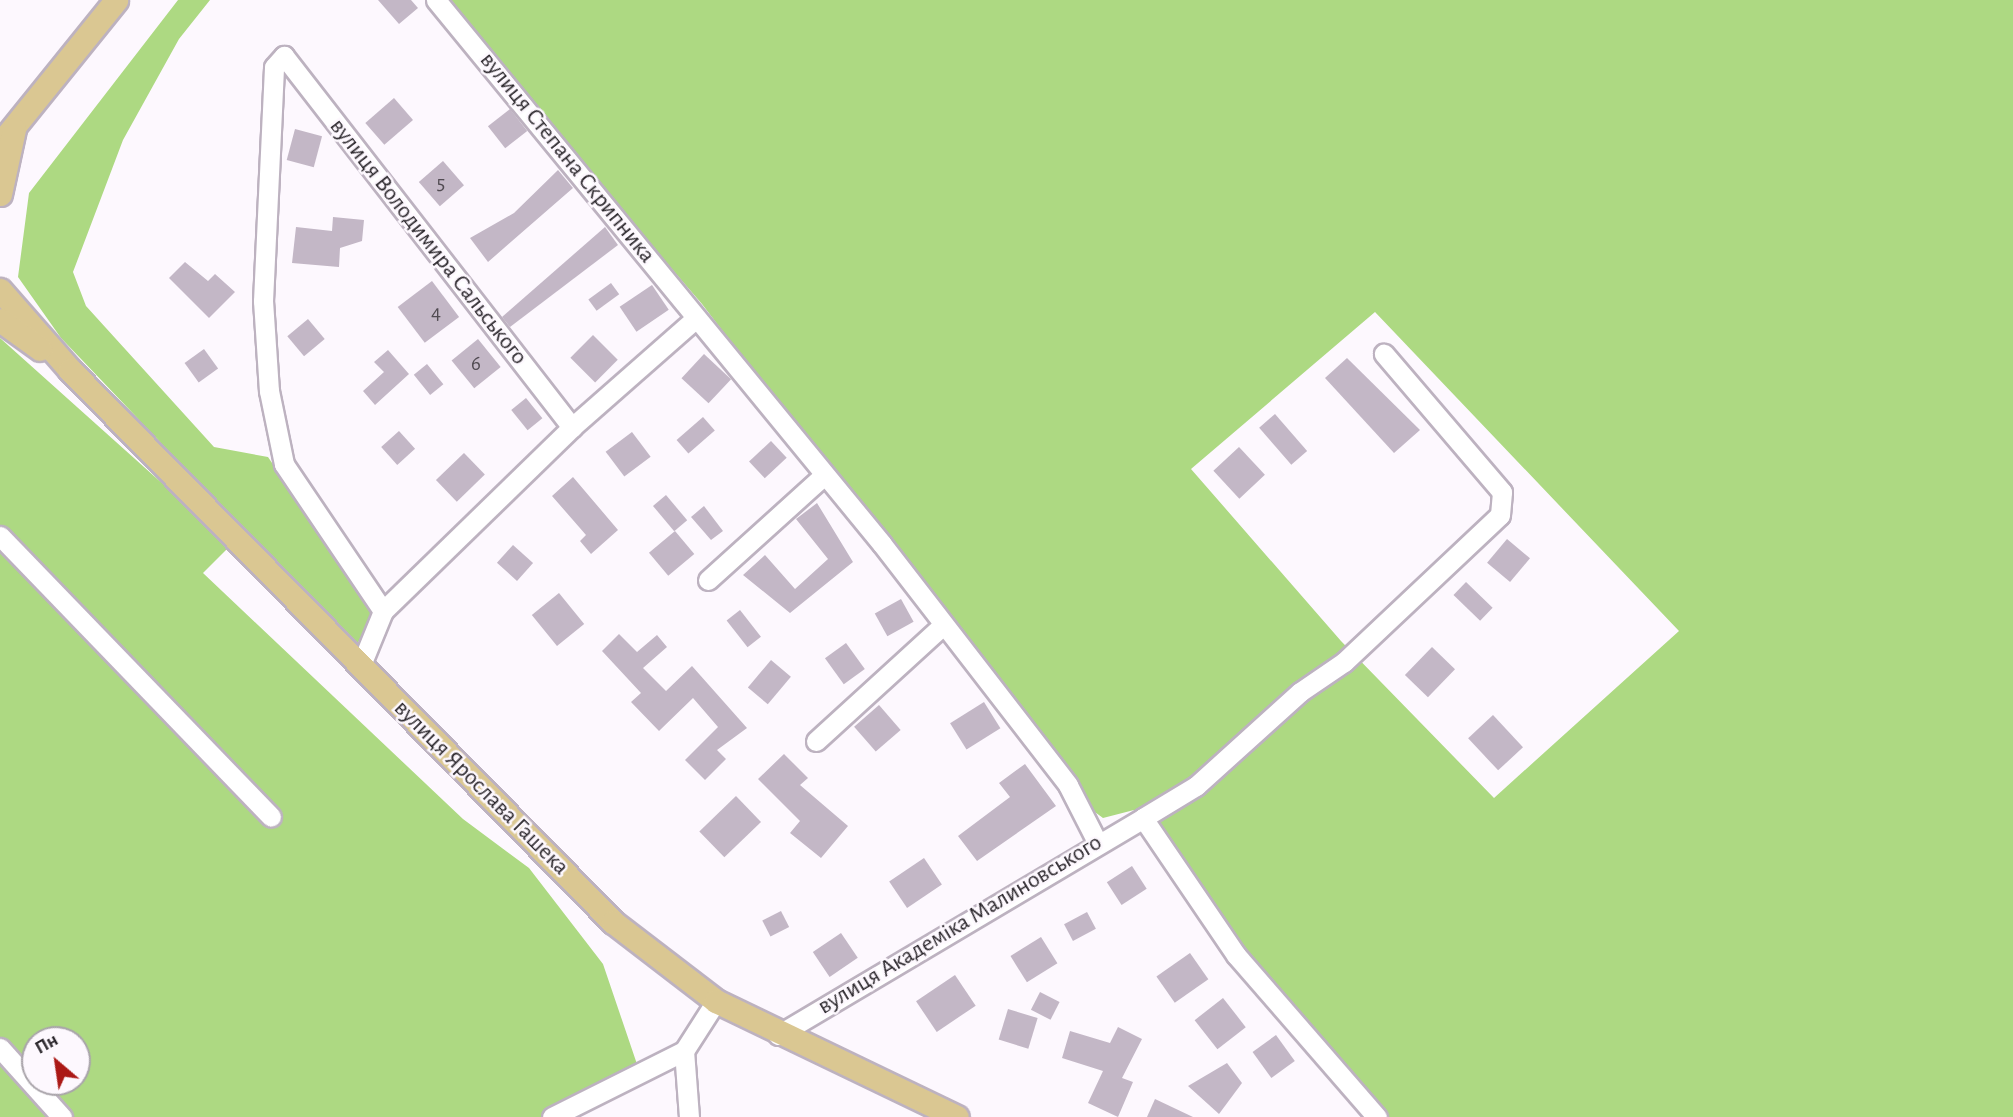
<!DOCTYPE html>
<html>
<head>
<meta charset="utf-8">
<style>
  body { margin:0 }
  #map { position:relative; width:2013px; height:1117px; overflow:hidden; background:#fdf8fe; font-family:"Alegreya Sans",sans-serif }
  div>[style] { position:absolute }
  .green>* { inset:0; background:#add982 }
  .building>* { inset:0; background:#c3b7c6; transform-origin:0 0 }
  .roads { filter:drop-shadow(2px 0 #bdb2c0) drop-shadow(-2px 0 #bdb2c0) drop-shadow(0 2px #bdb2c0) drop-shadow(0 -2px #bdb2c0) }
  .minor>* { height:19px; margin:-9.5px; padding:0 9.5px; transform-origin:9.5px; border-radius:9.5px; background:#fff }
  .major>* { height:23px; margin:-11.5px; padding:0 11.5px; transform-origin:11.5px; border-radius:11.5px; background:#dac792 }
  span { translate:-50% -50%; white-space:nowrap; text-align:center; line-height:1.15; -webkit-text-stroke:5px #fdf8fe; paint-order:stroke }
  .number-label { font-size:21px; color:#514b52 }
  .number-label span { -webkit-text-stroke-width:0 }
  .street-label { font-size:24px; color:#2b272c }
  .north { position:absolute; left:21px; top:1026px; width:70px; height:70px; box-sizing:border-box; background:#fdf8fe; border:2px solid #a9a4aa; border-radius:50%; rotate:331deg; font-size:19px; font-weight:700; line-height:28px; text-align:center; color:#2b272c }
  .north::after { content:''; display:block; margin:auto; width:24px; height:32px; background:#ab1916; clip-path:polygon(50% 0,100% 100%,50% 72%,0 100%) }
</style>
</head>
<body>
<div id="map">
  <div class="green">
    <div style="clip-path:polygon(178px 0,210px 0,179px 39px,123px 140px,73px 272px,86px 306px,214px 447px,268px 457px,373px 612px,356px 647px,61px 338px,18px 277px,29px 193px)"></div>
    <div style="clip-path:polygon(evenodd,440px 0,2013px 0,2013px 1117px,1385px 1117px,1270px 989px,1161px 824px,1134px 810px,1103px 818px,1084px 804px,702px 304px,440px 0,1375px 312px,1679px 631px,1494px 798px,1341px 641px,1191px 469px,1375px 312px)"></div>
    <div style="clip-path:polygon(evenodd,0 338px,231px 545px,203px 573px,463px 819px,529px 868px,603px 964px,639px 1070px,552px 1117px,0 1117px,0 338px,35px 1040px,77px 1040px,77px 1082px,35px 1082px,35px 1040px)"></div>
  </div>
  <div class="building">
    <div style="clip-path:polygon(378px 0,411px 0,418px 8px,399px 24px)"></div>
    <div style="left:394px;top:98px;width:29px;height:38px;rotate:49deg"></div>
    <div style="left:510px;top:109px;width:28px;height:28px;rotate:52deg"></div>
    <div style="left:295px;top:129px;width:28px;height:32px;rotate:15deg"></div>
    <div style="left:443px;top:161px;width:32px;height:32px;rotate:49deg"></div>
    <div style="clip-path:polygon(558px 170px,573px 188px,488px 262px,470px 238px,514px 213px)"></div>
    <div style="clip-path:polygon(333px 217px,364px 220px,362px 241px,340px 248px,339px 267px,292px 263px,296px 227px,332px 231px)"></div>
    <div style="clip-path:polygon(605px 227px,618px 245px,510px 327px,502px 317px)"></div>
    <div style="clip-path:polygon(185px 262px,208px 281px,215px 274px,235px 292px,209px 318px,169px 278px)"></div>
    <div style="left:432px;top:281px;width:45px;height:43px;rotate:53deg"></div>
    <div style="left:611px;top:283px;width:14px;height:28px;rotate:54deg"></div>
    <div style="left:652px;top:285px;width:30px;height:39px;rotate:56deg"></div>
    <div style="left:308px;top:319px;width:26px;height:27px;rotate:50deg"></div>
    <div style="left:593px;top:335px;width:35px;height:32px;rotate:45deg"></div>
    <div style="left:478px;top:339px;width:36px;height:34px;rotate:51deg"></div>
    <div style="left:204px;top:349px;width:24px;height:24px;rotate:54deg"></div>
    <div style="clip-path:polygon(388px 350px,409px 374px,375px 405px,363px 391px,384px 372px,374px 362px)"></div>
    <div style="left:704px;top:354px;width:37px;height:33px;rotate:43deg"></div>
    <div style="clip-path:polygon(1347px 358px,1420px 430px,1394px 453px,1325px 378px)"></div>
    <div style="left:427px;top:364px;width:26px;height:17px;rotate:51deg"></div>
    <div style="left:526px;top:398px;width:26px;height:19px;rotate:51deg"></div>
    <div style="left:1275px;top:414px;width:49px;height:21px;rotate:49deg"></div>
    <div style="left:703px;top:417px;width:18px;height:35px;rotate:49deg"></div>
    <div style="left:399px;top:431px;width:24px;height:24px;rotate:48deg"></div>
    <div style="left:632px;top:432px;width:31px;height:33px;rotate:53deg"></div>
    <div style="left:771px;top:441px;width:23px;height:30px;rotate:47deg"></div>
    <div style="left:1239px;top:447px;width:38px;height:35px;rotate:47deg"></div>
    <div style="left:464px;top:453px;width:30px;height:39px;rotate:46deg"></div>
    <div style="clip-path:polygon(573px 477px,618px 530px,591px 554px,580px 541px,586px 535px,552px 496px)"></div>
    <div style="left:666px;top:495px;width:33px;height:17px;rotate:50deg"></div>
    <div style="clip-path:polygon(817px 503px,853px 562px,790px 613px,743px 575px,765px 555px,795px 589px,828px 559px,796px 519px)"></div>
    <div style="clip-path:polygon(704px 506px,723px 531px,711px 540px,691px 517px)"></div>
    <div style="left:675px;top:531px;width:30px;height:34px;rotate:50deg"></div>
    <div style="left:1507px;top:539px;width:30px;height:31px;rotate:40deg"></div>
    <div style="left:513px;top:545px;width:27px;height:24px;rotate:42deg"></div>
    <div style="left:1466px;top:582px;width:37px;height:18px;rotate:44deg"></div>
    <div style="left:559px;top:593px;width:40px;height:35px;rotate:51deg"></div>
    <div style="left:901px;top:599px;width:26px;height:30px;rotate:61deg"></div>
    <div style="left:740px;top:610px;width:34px;height:17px;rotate:52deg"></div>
    <div style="clip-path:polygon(619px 634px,637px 652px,657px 635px,667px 647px,643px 668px,666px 691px,692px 666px,747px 728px,717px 750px,726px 759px,705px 780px,685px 760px,718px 727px,693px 698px,659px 731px,631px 702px,641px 693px,602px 651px)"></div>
    <div style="left:846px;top:643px;width:32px;height:26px;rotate:54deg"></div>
    <div style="left:1432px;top:647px;width:32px;height:39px;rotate:44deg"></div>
    <div style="left:771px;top:660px;width:26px;height:36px;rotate:40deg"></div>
    <div style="left:984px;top:702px;width:31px;height:40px;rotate:58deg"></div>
    <div style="left:879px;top:705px;width:33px;height:33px;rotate:49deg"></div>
    <div style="left:1493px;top:715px;width:44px;height:34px;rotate:47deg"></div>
    <div style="clip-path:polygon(784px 754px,808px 778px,800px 785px,848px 826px,821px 858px,790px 833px,800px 821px,758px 779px)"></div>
    <div style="clip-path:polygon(1025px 764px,1056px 806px,977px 861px,958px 836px,1010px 797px,999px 783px)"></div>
    <div style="left:736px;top:796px;width:36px;height:51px;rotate:46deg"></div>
    <div style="left:924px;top:858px;width:32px;height:42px;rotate:56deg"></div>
    <div style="left:1132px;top:866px;width:27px;height:30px;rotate:57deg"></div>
    <div style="left:781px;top:911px;width:18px;height:21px;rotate:63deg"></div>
    <div style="left:1087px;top:912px;width:19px;height:26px;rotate:62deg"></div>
    <div style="left:841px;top:933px;width:30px;height:34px;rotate:56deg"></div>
    <div style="left:1041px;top:937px;width:31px;height:36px;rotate:58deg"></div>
    <div style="left:1190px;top:953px;width:32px;height:41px;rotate:55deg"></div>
    <div style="left:955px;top:975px;width:37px;height:47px;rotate:56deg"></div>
    <div style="left:1040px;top:992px;width:22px;height:20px;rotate:27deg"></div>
    <div style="left:1223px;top:998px;width:37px;height:36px;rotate:52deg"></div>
    <div style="left:1008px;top:1009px;width:31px;height:32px;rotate:17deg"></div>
    <div style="clip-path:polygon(1118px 1027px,1142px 1039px,1122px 1078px,1133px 1082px,1118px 1117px,1088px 1103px,1103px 1071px,1062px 1058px,1070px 1031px,1110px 1043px)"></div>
    <div style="left:1276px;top:1035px;width:32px;height:29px;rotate:54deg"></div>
    <div style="clip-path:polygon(1227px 1063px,1242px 1083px,1219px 1114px,1188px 1086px)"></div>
    <div style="clip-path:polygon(1155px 1099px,1193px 1117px,1147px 1117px)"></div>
  </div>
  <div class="roads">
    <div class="minor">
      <div style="left:436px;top:0;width:703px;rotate:50.65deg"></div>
      <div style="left:882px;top:544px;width:304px;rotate:52.3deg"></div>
      <div style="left:1068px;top:785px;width:64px;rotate:63deg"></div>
      <div style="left:0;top:536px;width:390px;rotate:46deg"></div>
      <div style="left:708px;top:580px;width:155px;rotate:-42.1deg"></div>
      <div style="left:383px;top:611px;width:177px;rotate:-124deg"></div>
      <div style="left:284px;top:464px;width:75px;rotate:-101.6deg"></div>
      <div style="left:269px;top:391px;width:90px;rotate:-93.8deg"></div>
      <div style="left:263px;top:301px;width:234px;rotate:-87.3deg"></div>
      <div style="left:274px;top:67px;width:15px;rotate:-48deg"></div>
      <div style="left:284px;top:56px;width:470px;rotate:52.2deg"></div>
      <div style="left:361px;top:665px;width:58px;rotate:-67.8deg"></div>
      <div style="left:383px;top:611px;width:264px;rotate:-44.2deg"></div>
      <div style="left:572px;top:427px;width:165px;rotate:-41.3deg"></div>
      <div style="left:816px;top:741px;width:171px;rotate:-42.4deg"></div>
      <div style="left:1143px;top:818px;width:62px;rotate:-31.1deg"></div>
      <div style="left:1196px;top:786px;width:140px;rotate:-42.1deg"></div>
      <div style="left:1300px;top:692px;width:53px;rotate:-34.3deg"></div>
      <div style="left:1344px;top:662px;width:214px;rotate:-43.3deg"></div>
      <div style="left:1500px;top:515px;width:23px;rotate:-85deg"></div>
      <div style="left:1502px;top:492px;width:182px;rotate:-130.5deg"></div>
      <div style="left:778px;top:1035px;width:425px;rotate:-30.7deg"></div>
      <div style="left:1143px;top:818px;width:166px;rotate:55.8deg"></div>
      <div style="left:1236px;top:955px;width:215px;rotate:49deg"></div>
      <div style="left:0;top:1048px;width:93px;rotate:48.1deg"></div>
      <div style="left:552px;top:1117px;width:148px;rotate:-26.6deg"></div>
      <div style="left:689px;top:1117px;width:66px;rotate:-94.3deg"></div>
      <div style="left:684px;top:1051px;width:59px;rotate:-57.4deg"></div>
    </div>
    <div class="major">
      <div style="left:0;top:144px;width:185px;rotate:-51.1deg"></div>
      <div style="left:0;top:194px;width:66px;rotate:-77.8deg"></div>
      <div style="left:0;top:290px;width:106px;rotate:48.8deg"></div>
      <div style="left:70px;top:370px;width:774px;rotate:45.47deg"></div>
      <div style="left:613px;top:922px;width:130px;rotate:37.5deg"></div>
      <div style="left:716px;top:1001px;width:267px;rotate:25.7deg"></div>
      <div style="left:0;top:320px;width:49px;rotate:35.9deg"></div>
    </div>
  </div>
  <div class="number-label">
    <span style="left:441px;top:183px">5</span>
    <span style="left:436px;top:313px">4</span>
    <span style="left:476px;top:364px">6</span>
  </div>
  <div class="street-label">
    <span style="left:567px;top:158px;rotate:51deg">вулиця Степана Скрипника</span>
    <span style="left:428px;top:242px;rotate:52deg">вулиця Володимира Сальського</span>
    <span style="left:481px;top:788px;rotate:45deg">вулиця Ярослава Гашека</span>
    <span style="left:960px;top:925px;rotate:-31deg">вулиця Академіка Малиновського</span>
  </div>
  <div class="north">Пн</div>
</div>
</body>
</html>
